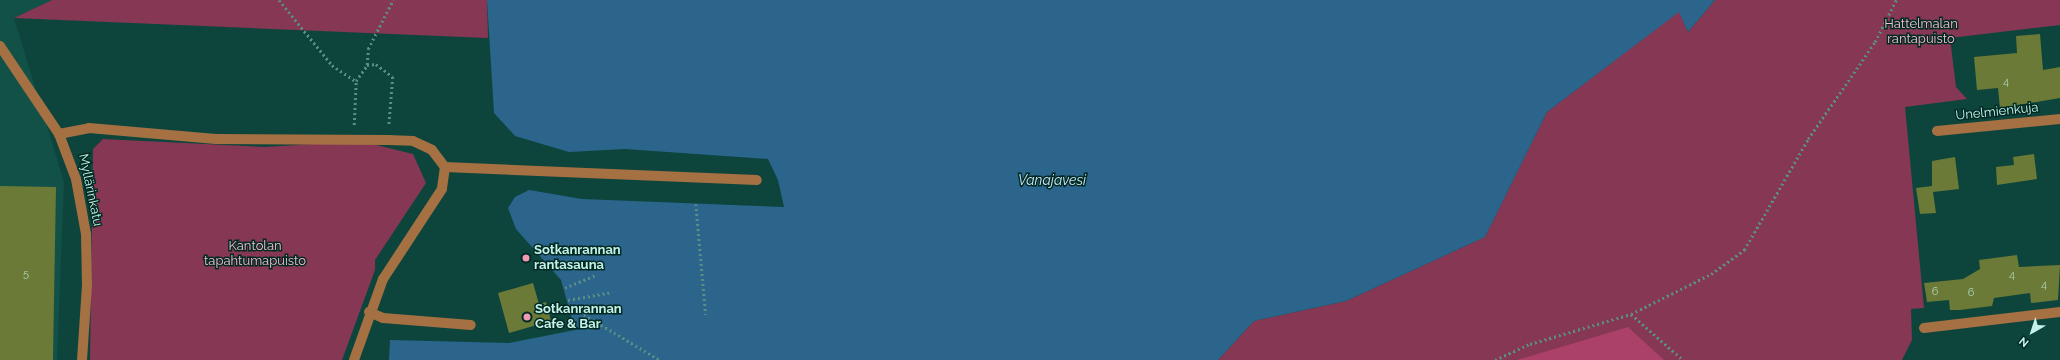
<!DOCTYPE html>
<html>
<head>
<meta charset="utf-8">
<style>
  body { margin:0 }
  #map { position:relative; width:2060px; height:360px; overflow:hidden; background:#0d453d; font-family:Raleway,sans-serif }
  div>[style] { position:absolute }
  .built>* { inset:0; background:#125147 }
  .green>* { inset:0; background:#853753 }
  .forest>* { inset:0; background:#ab4168 }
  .water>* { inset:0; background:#2b658b }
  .building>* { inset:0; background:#6b7a36; transform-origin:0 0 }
  .path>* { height:2.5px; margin-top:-1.25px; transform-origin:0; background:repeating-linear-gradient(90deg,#5b8e85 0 2px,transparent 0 5px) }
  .minor>* { height:10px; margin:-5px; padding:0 5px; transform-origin:5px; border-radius:5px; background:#a57042 }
  .dots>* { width:11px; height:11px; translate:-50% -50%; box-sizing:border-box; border:2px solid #002a23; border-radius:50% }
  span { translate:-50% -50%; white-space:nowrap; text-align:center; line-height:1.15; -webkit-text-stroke:3px #002a23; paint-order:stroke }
  .number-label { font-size:11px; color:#aed4bc }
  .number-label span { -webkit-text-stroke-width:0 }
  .park-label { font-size:13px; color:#f9bfcf }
  .street-label { font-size:13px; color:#c5f2e8 }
  .poi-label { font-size:13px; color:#c5f2e8; font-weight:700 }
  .left { translate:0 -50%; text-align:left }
  .water-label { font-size:14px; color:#cfe7f8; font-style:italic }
  .north { position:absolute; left:2012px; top:312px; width:40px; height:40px; -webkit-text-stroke:3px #002a23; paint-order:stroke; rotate:219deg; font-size:11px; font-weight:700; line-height:16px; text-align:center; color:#c5f2e8 }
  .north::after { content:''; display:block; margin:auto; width:14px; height:18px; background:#c5f2e8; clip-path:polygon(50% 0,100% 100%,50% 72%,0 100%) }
</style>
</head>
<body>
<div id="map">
  <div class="built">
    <div style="clip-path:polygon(0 0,52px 0,14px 18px,64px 182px,57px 360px,0 360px)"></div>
  </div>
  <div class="green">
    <div style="clip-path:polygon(52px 0,487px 0,488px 38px,14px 18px)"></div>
    <div style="clip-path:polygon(1715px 0,2060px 0,2060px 25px,1950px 38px,1956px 87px,1967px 99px,1905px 107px,1924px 308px,1911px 309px,1912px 340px,1902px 360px,1218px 360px,1254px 321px,1346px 301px,1485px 237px,1547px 112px,1679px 11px,1688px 32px)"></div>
    <div style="clip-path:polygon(103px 139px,265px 147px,360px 141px,413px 154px,426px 183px,375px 260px,375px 270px,342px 360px,90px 360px,93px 149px)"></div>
  </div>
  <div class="forest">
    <div style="clip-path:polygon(1628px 327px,1664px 360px,1517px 360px)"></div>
  </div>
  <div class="water">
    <div style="clip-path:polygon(487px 0,1715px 0,1688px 32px,1679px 12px,1547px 112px,1485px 237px,1346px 301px,1254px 321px,1218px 360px,389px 360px,390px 340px,509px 343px,575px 330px,561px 280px,516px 229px,508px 208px,515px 197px,529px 190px,582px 199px,784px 207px,778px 180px,768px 159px,625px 149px,569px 152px,515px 136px,494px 113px)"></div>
  </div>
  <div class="building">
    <div style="clip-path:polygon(2040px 34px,2043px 70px,2060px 67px,2060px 98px,2000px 108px,1998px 88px,1977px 90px,1974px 57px,2017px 53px,2016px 36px)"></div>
    <div style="clip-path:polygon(2034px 154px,2037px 179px,1997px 185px,1996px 167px,2014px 165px,2013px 157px)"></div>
    <div style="clip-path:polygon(1955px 157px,1959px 189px,1933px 192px,1936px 213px,1920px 214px,1916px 188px,1932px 186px,1932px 161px)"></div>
    <div style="left:0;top:186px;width:56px;height:174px;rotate:1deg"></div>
    <div style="clip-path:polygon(2017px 255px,2019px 267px,2060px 265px,2058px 300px,2031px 303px,2030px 293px,1994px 298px,1992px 306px,1960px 310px,1950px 310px,1949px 300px,1927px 302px,1924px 283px,1963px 279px,1980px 269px,1979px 260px)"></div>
    <div style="clip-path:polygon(533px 283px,539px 304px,546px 302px,551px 321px,509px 333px,498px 293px)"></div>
  </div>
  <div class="path">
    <div style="left:279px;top:0;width:84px;rotate:50.8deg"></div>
    <div style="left:332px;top:65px;width:29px;rotate:34deg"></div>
    <div style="left:367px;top:65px;width:16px;rotate:-86deg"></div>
    <div style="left:368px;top:49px;width:55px;rotate:-63deg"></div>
    <div style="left:354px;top:125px;width:44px;rotate:-87.4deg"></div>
    <div style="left:356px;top:81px;width:19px;rotate:-55deg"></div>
    <div style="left:367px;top:65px;width:9px;rotate:-6deg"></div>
    <div style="left:376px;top:64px;width:21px;rotate:37deg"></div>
    <div style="left:393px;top:77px;width:49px;rotate:94.7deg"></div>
    <div style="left:696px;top:204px;width:111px;rotate:84.9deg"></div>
    <div style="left:565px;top:288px;width:34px;rotate:-23deg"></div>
    <div style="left:568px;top:300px;width:45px;rotate:-10.3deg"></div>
    <div style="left:571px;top:307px;width:104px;rotate:30.8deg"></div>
    <div style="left:1631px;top:314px;width:69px;rotate:41.5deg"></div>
    <div style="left:1495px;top:360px;width:38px;rotate:-25deg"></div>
    <div style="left:1530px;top:344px;width:105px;rotate:-16.5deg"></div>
    <div style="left:1631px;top:314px;width:89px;rotate:-26.6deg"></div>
    <div style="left:1711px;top:274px;width:41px;rotate:-36deg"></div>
    <div style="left:1744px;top:250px;width:128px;rotate:-60deg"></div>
    <div style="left:1808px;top:139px;width:118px;rotate:-55.4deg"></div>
    <div style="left:1875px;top:42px;width:47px;rotate:-63.4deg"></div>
  </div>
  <div class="minor">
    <div style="left:0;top:46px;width:106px;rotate:56.2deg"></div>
    <div style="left:59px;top:134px;width:48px;rotate:69.3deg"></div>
    <div style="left:76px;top:179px;width:56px;rotate:79.7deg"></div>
    <div style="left:86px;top:234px;width:51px;rotate:88.9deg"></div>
    <div style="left:87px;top:285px;width:75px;rotate:93.8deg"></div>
    <div style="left:1937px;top:131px;width:124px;rotate:-5.6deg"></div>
    <div style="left:59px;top:134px;width:31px;rotate:-11deg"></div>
    <div style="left:89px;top:128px;width:127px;rotate:5deg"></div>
    <div style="left:216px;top:139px;width:172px;rotate:0.3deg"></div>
    <div style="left:388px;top:140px;width:25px;rotate:2deg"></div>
    <div style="left:413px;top:141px;width:21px;rotate:25deg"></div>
    <div style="left:432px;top:150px;width:21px;rotate:53deg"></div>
    <div style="left:445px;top:167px;width:22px;rotate:98deg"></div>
    <div style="left:442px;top:189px;width:108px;rotate:123.2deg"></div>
    <div style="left:383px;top:279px;width:86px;rotate:109.7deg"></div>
    <div style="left:445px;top:167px;width:312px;rotate:2.4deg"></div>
    <div style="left:369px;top:312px;width:15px;rotate:23deg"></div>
    <div style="left:383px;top:318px;width:88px;rotate:4.5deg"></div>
    <div style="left:1924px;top:328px;width:137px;rotate:-6.7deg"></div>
  </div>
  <div class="dots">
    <div style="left:526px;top:258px;background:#f19ab4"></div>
    <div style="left:527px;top:317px;background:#f19ab4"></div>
  </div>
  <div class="number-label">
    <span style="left:2006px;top:82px">4</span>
    <span style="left:26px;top:274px">5</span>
    <span style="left:2012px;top:275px">4</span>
    <span style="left:2044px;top:285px">4</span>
    <span style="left:1935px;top:292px">6</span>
    <span style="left:1971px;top:293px">6</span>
  </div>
  <div class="park-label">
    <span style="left:1921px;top:32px">Hattelmalan<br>rantapuisto</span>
    <span style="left:255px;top:254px">Kantolan<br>tapahtumapuisto</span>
  </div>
  <div class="street-label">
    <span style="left:1997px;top:112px;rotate:-6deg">Unelmienkuja</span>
    <span style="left:90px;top:190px;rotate:78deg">Myllärinkatu</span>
  </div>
  <div class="poi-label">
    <span class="left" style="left:534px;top:258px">Sotkanrannan<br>rantasauna</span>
    <span class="left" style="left:535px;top:317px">Sotkanrannan<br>Cafe &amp; Bar</span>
  </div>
  <div class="water-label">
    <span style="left:1052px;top:180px">Vanajavesi</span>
  </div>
  <div class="north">N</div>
</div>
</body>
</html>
